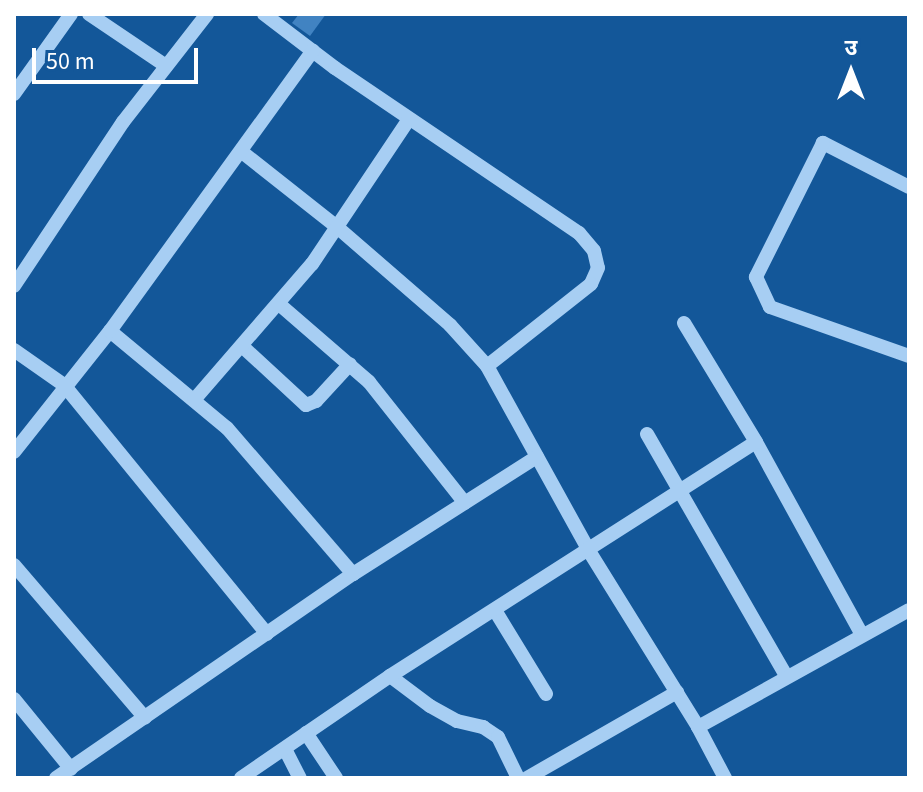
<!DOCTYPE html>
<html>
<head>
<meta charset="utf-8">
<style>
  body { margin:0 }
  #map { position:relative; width:923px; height:792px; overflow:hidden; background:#135799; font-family:"Source Sans 3","Noto Sans Devanagari",sans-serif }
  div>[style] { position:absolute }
  .building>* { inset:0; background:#4183c2 }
  .minor>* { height:14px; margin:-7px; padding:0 7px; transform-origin:7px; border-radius:7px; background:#a7cef3 }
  span { translate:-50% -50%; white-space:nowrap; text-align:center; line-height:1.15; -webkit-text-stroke:7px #135799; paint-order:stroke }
  .frame { position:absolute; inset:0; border:16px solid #fff; pointer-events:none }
  .north { position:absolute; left:811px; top:32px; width:80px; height:80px; -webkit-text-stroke:6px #135799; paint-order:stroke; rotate:0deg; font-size:22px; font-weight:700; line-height:32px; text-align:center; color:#fff }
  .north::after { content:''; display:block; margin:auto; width:28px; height:36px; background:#fff; clip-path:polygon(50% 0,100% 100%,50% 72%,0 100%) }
  .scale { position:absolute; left:32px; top:48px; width:166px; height:36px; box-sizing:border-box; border:4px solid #fff; border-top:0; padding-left:10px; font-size:24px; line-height:28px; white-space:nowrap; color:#fff; -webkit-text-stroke:6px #135799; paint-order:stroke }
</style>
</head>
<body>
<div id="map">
  <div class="building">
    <div style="clip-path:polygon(299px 14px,326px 14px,310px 36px,292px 23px)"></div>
  </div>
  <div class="minor">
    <div style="left:89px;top:14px;width:93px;rotate:34deg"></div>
    <div style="left:264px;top:14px;width:89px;rotate:37.3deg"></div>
    <div style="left:335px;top:68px;width:295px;rotate:34.1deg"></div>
    <div style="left:579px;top:233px;width:23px;rotate:50deg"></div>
    <div style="left:594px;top:251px;width:17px;rotate:77deg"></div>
    <div style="left:598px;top:268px;width:17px;rotate:114deg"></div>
    <div style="left:591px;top:284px;width:132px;rotate:141.7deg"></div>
    <div style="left:14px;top:94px;width:98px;rotate:-54.5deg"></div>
    <div style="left:242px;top:152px;width:121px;rotate:38.3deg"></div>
    <div style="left:337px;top:227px;width:150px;rotate:40.9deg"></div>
    <div style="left:450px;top:325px;width:55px;rotate:47.9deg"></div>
    <div style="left:487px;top:366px;width:211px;rotate:61.1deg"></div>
    <div style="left:589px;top:551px;width:207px;rotate:58.2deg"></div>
    <div style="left:698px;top:727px;width:58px;rotate:62.1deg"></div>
    <div style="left:909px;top:187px;width:97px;rotate:-152.9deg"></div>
    <div style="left:823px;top:143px;width:150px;rotate:116.6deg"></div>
    <div style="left:756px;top:277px;width:33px;rotate:65deg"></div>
    <div style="left:770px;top:307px;width:147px;rotate:19.4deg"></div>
    <div style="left:14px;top:286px;width:197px;rotate:-56.4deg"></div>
    <div style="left:123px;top:122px;width:137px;rotate:-52.1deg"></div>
    <div style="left:279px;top:304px;width:119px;rotate:40.9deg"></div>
    <div style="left:369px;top:382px;width:154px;rotate:51.6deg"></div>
    <div style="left:684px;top:323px;width:139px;rotate:58.8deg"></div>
    <div style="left:756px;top:442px;width:220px;rotate:61.2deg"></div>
    <div style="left:110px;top:331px;width:152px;rotate:39.7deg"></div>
    <div style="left:227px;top:428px;width:193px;rotate:49.2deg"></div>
    <div style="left:242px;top:346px;width:87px;rotate:42.7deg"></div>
    <div style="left:306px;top:405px;width:11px;rotate:-22deg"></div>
    <div style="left:316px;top:401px;width:50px;rotate:-47.4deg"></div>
    <div style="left:14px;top:350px;width:61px;rotate:35deg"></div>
    <div style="left:64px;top:385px;width:321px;rotate:50.8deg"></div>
    <div style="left:194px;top:400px;width:180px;rotate:-49.1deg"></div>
    <div style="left:312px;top:264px;width:174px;rotate:-56.2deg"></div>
    <div style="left:647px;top:434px;width:279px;rotate:60.1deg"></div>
    <div style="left:14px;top:452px;width:154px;rotate:-51.6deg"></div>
    <div style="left:110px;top:331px;width:346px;rotate:-54.1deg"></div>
    <div style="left:14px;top:565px;width:201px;rotate:49.4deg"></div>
    <div style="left:496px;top:612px;width:96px;rotate:58.6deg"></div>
    <div style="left:390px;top:676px;width:50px;rotate:36.9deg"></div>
    <div style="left:430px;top:706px;width:31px;rotate:29deg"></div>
    <div style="left:457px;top:721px;width:27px;rotate:13deg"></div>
    <div style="left:483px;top:727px;width:18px;rotate:34deg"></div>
    <div style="left:498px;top:737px;width:46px;rotate:64deg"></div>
    <div style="left:14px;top:699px;width:90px;rotate:50.8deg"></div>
    <div style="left:698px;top:727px;width:241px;rotate:-29deg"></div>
    <div style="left:306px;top:733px;width:54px;rotate:56.3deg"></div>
    <div style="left:286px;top:751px;width:30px;rotate:63deg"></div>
    <div style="left:56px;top:778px;width:360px;rotate:-34.5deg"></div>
    <div style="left:353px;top:574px;width:218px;rotate:-32.5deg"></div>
    <div style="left:241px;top:778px;width:181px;rotate:-34.4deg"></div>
    <div style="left:390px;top:676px;width:434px;rotate:-32.6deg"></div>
    <div style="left:527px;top:778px;width:173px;rotate:-29.8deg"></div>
  </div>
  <div class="frame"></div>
  <div class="north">उ</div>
  <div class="scale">50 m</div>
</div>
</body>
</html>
